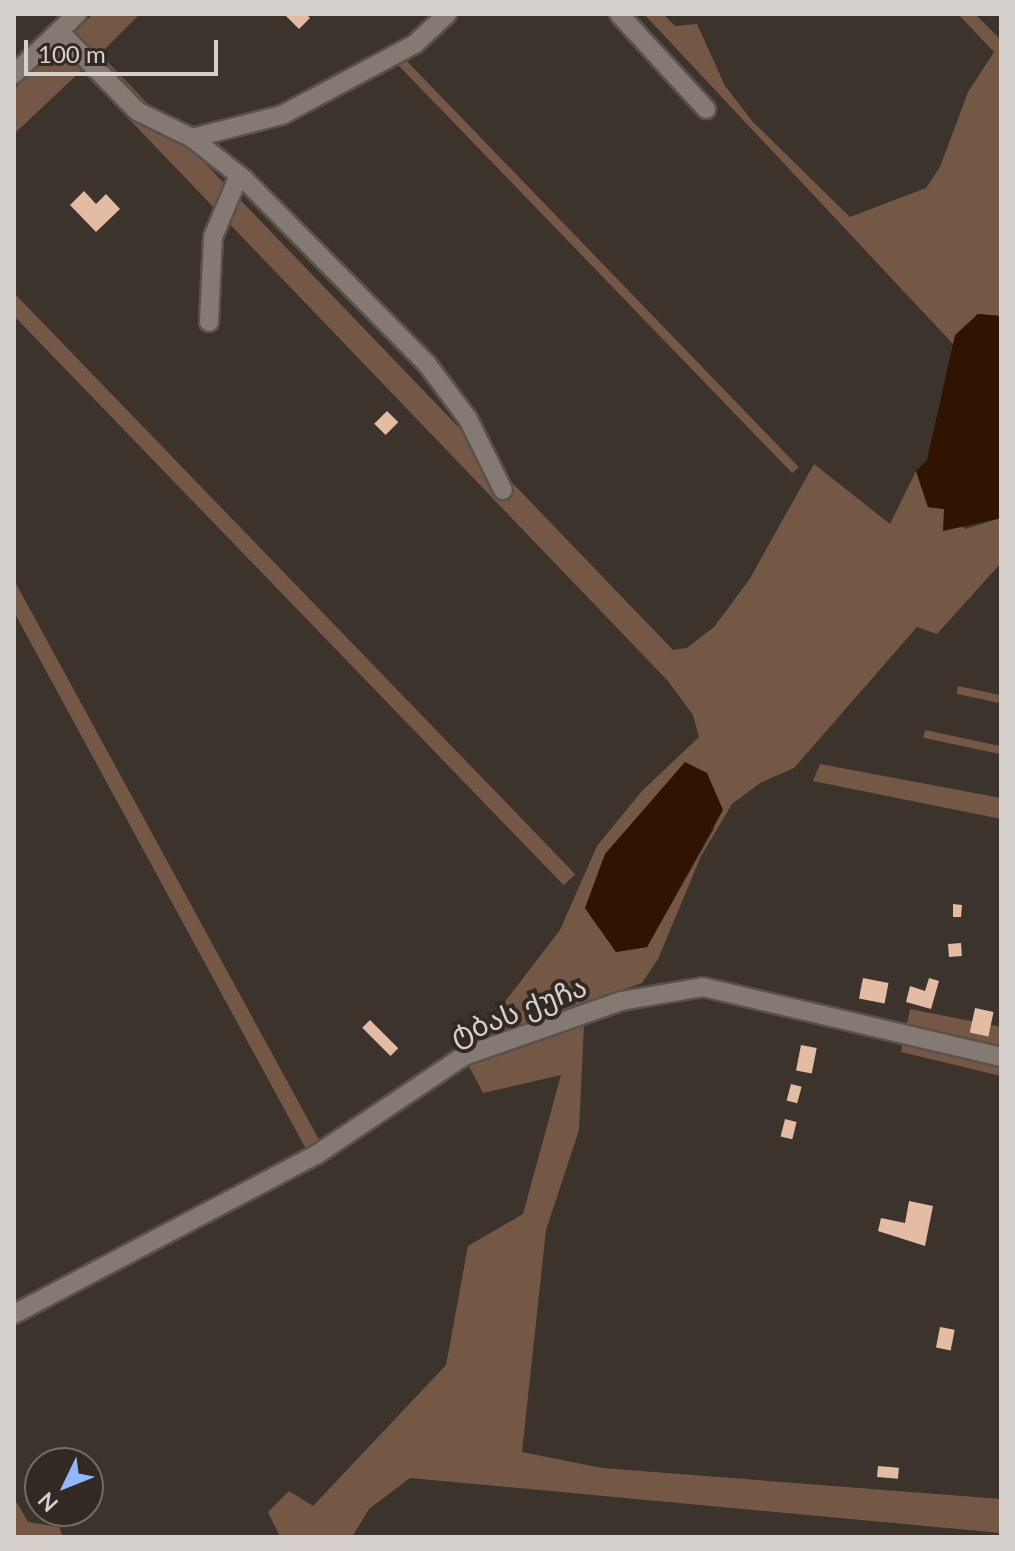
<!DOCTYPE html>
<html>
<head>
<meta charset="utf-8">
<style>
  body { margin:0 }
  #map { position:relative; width:1015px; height:1551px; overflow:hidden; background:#3d332d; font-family:Lato,"Noto Sans Georgian",sans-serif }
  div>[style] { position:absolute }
  .green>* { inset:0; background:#755745; transform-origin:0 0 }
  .water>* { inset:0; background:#301300 }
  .building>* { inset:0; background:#e4bba3; transform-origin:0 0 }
  .roads { filter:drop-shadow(2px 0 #59514c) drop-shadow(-2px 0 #59514c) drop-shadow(0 2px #59514c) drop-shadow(0 -2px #59514c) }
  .minor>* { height:18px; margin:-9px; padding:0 9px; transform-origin:9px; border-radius:9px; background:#857a73 }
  span { translate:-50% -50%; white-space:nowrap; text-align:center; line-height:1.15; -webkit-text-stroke:8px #322923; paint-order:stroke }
  .street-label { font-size:28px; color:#d6d0cc }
  .frame { position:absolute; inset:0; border:16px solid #d6d0cc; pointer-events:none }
  .north { position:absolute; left:24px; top:1447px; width:80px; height:80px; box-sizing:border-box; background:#322923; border:2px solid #746c67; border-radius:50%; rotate:227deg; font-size:22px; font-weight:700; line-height:32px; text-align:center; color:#d6d0cc }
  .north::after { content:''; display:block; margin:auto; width:28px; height:36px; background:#93b7fd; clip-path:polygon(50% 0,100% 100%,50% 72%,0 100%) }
  .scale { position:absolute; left:24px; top:40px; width:194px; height:36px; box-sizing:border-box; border:4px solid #d6d0cc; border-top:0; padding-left:10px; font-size:24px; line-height:28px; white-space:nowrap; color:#d6d0cc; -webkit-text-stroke:6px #322923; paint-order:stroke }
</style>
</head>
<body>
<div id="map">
  <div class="green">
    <div style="clip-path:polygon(evenodd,93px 14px,140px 14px,100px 54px,673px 650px,687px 648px,714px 627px,749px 580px,814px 464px,890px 524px,916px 471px,928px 507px,944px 509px,965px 529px,1001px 518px,1001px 563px,937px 634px,917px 627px,794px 768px,760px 783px,732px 804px,701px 856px,658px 959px,642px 983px,474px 1042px,560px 930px,597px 846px,642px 791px,699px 737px,693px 715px,668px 681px,82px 70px,14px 134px,14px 89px,93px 14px,715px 827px,647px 947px,616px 952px,585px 908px,591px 893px,715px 827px)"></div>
    <div style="clip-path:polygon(644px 14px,663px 14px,675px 26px,697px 24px,725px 86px,753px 122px,850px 217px,926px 188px,940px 167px,968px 92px,994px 52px,958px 14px,975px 14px,1001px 40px,1001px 316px,977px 314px,953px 344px)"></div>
    <div style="left:400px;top:54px;width:574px;height:9px;rotate:46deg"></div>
    <div style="left:14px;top:293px;width:808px;height:16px;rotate:46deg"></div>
    <div style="clip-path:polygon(14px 580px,329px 1158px,14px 1326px,14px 1303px,306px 1149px,14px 612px)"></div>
    <div style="left:958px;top:686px;width:44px;height:8px;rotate:12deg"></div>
    <div style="left:925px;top:730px;width:78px;height:8px;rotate:12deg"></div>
    <div style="clip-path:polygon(820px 764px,1001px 798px,1001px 819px,813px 781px)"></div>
    <div style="clip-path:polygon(910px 1009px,1001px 1027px,1001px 1076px,901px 1052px)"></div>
    <div style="clip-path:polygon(584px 1025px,579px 1130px,546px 1230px,522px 1452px,602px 1468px,1001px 1499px,1001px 1533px,410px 1478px,369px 1509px,352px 1537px,280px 1537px,268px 1512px,289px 1491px,313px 1506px,446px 1365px,468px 1246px,523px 1214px,561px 1075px,483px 1093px,469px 1066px)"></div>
    <div style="clip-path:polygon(14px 1498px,28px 1522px,59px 1527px,63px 1537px,14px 1537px)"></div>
  </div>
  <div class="water">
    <div style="clip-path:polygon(978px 314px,1001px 316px,1001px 518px,943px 531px,944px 509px,928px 507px,916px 471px,927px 460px,955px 335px)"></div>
    <div style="clip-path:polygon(685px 762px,707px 773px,723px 810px,647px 947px,616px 952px,585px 908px,605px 854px)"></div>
  </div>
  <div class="building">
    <div style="clip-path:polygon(284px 14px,306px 14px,310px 18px,299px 29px)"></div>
    <div style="clip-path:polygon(84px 191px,96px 204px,106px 194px,120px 209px,96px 232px,70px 205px)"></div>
    <div style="left:387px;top:411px;width:16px;height:18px;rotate:45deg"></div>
    <div style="clip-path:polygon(953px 904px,962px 905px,961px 917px,953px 917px)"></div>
    <div style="left:961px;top:943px;width:13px;height:13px;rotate:86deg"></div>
    <div style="left:863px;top:978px;width:26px;height:21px;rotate:11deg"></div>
    <div style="clip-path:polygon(929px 978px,939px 981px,931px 1009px,906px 1002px,910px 986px,925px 991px)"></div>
    <div style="left:975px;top:1008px;width:19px;height:25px;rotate:12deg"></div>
    <div style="left:370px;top:1020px;width:40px;height:11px;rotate:45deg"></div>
    <div style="left:801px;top:1045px;width:16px;height:26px;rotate:11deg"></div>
    <div style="left:791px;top:1084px;width:11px;height:17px;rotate:15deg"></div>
    <div style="left:785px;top:1119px;width:12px;height:18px;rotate:14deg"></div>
    <div style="clip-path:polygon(909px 1201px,933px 1206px,925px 1246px,878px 1231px,881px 1218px,905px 1223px)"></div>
    <div style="left:940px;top:1327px;width:15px;height:21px;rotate:11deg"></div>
    <div style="left:878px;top:1466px;width:21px;height:11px;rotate:5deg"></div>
  </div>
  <div class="roads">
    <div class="minor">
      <div style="left:619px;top:14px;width:129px;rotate:47.5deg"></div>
      <div style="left:59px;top:31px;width:112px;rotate:45.7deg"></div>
      <div style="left:137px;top:111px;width:61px;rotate:26.1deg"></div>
      <div style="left:192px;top:138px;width:66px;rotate:38.3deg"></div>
      <div style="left:244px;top:179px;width:260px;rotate:45.3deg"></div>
      <div style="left:427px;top:364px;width:69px;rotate:53.3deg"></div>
      <div style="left:468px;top:419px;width:79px;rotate:63.8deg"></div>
      <div style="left:14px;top:74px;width:87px;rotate:-43.6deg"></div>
      <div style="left:192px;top:138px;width:93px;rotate:-14.3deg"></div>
      <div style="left:282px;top:115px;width:151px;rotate:-28.1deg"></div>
      <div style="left:415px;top:44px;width:44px;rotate:-43.2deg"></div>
      <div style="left:209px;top:322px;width:85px;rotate:-87.3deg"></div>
      <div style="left:213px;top:237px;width:67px;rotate:-67.2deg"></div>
      <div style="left:14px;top:1314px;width:341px;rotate:-27.8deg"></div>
      <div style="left:316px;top:1155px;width:178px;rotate:-33.8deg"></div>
      <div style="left:464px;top:1056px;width:166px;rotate:-19.3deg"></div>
      <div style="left:621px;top:1001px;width:83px;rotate:-9.7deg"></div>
      <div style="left:703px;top:987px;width:306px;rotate:13.2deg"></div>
    </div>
  </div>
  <div class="street-label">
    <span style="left:518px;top:1010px;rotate:-21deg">ტბას ქუჩა</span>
  </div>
  <div class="frame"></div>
  <div class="north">N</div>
  <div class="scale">100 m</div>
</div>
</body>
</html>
